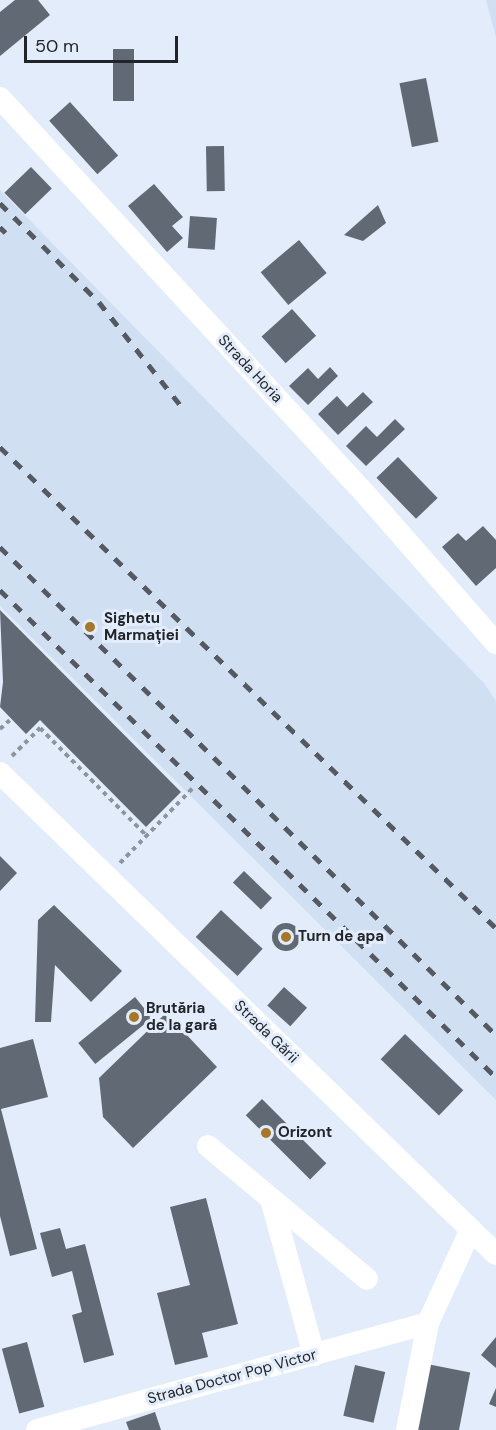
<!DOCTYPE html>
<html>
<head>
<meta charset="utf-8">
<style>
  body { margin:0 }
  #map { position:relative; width:496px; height:1430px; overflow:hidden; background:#e3ecfa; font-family:"DM Sans",sans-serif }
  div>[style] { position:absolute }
  .built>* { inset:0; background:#d1dff3 }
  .building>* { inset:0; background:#616975; transform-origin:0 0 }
  .round { border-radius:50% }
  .path>* { height:4px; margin-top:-2px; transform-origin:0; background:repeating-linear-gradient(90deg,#8e959f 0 4.5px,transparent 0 9px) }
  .minor>* { height:22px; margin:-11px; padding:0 11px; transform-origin:11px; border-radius:11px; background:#fff }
  .rail>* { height:4.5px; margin-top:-2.25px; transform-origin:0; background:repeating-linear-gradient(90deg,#555961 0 10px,transparent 0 20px) }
  .dots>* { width:16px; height:16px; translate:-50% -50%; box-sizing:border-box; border:3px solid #e3ecfa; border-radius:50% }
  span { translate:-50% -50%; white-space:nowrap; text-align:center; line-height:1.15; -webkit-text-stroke:6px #e3ecfa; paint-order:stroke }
  .street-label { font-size:15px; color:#212429 }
  .poi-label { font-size:15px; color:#212429; font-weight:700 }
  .left { translate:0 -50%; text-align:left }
  .scale { position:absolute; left:24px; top:36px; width:154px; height:27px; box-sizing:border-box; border:3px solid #212429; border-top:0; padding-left:8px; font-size:18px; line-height:21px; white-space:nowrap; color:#212429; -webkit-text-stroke:4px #e3ecfa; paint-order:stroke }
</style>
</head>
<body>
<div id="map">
  <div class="built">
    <div style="clip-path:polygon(486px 0,496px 0,496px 37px)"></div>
    <div style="clip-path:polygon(0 190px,484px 683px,496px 701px,496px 1100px,0 606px)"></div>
  </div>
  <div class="building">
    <div style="clip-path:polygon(15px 0,38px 0,50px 15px,0 56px,0 12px)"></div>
    <div style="left:113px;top:49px;width:21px;height:52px"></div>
    <div style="left:426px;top:78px;width:65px;height:27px;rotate:79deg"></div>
    <div style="left:70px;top:102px;width:72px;height:28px;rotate:48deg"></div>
    <div style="left:224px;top:146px;width:45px;height:18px;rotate:89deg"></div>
    <div style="left:31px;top:167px;width:30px;height:37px;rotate:46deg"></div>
    <div style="clip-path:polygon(154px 184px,183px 217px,172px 226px,183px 238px,167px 252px,128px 206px)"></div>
    <div style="clip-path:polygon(378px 205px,386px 223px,363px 241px,344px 235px)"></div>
    <div style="left:190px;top:216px;width:27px;height:32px;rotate:4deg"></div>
    <div style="left:299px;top:240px;width:43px;height:50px;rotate:50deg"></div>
    <div style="left:292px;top:309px;width:36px;height:41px;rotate:48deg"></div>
    <div style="clip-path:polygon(330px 367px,338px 376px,308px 405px,289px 386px,308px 368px,318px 379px)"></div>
    <div style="clip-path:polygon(363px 392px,373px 402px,338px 435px,318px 414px,337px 396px,347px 407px)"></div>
    <div style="clip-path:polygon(395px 419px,405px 429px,366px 466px,346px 446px,366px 426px,377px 437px)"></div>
    <div style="left:398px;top:457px;width:57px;height:30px;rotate:46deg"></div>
    <div style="clip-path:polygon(483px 526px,496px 540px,496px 568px,476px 586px,442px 547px,458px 533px,466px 541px)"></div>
    <div style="clip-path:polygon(0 610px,181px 792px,146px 827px,40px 720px,26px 734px,0 707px,3px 682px)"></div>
    <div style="clip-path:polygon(0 856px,17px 873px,0 891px)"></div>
    <div style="left:244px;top:871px;width:39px;height:16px;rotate:44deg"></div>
    <div style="clip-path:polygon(54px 905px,122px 971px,91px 1002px,55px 965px,51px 1022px,35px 1022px,38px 920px)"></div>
    <div style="left:221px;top:910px;width:57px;height:37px;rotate:43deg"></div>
    <div class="round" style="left:272px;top:923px;width:28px;height:28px"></div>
    <div style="left:284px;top:987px;width:31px;height:25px;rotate:42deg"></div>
    <div style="left:135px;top:997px;width:27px;height:73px;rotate:51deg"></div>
    <div style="clip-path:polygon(166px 1013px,217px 1067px,133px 1148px,103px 1117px,99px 1078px)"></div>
    <div style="left:405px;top:1034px;width:81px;height:35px;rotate:44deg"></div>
    <div style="clip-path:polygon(33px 1039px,48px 1097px,1px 1109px,37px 1249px,10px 1256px,0 1216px,0 1048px)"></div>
    <div style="left:262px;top:1099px;width:91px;height:23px;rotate:45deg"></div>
    <div style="clip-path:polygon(206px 1198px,238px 1324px,202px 1333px,208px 1357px,175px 1365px,157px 1293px,190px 1285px,170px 1207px)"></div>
    <div style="clip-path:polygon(60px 1228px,66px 1249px,85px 1244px,114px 1355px,84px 1363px,72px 1315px,82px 1312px,72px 1271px,52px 1277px,40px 1233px)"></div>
    <div style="clip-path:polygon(496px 1337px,496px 1368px,481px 1355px)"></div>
    <div style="left:27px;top:1342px;width:67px;height:26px;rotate:75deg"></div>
    <div style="left:427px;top:1364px;width:44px;height:67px;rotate:11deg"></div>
    <div style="left:355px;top:1365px;width:31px;height:52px;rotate:13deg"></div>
    <div style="clip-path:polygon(496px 1388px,496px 1407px,489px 1404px)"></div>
    <div style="clip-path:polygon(155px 1412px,161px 1430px,129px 1430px,126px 1422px)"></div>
  </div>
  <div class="path">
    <div style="left:0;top:729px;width:13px;rotate:-42deg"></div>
    <div style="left:12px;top:756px;width:40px;rotate:-45deg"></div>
    <div style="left:40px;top:728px;width:152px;rotate:45.3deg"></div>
    <div style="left:120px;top:863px;width:105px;rotate:-45.8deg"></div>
  </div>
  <div class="minor">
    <div style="left:0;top:98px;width:543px;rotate:47.31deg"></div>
    <div style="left:368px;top:497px;width:194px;rotate:48.8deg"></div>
    <div style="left:0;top:773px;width:691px;rotate:44.12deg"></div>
    <div style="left:208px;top:1146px;width:207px;rotate:39.9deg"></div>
    <div style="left:271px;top:1199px;width:162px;rotate:74.6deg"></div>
    <div style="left:37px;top:1430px;width:405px;rotate:-15.3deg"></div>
    <div style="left:407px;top:1430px;width:109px;rotate:-78.9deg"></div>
    <div style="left:428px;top:1323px;width:103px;rotate:-65.4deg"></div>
  </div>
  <div class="rail">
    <div style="left:0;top:203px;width:140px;rotate:45deg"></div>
    <div style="left:99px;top:302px;width:134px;rotate:51.7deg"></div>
    <div style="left:0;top:227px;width:8px;rotate:45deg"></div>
    <div style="left:0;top:447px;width:691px;rotate:44.12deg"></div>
    <div style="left:0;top:547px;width:696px;rotate:44.53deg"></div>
    <div style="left:0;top:590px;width:695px;rotate:44.48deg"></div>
  </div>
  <div class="dots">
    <div style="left:90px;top:627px;background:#a47729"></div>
    <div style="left:286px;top:937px;background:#a47729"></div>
    <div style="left:134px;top:1017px;background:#a47729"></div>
    <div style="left:266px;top:1133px;background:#a47729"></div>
  </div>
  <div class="street-label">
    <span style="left:250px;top:369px;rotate:47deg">Strada Horia</span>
    <span style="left:266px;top:1032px;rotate:44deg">Strada Gării</span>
    <span style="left:232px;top:1377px;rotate:-15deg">Strada Doctor Pop Victor</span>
  </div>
  <div class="poi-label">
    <span class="left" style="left:104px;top:627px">Sighetu<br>Marmației</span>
    <span class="left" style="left:298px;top:937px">Turn de apa</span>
    <span class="left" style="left:146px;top:1017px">Brutăria<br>de la gară</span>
    <span class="left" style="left:278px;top:1133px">Orizont</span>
  </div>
  <div class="scale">50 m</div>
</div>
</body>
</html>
